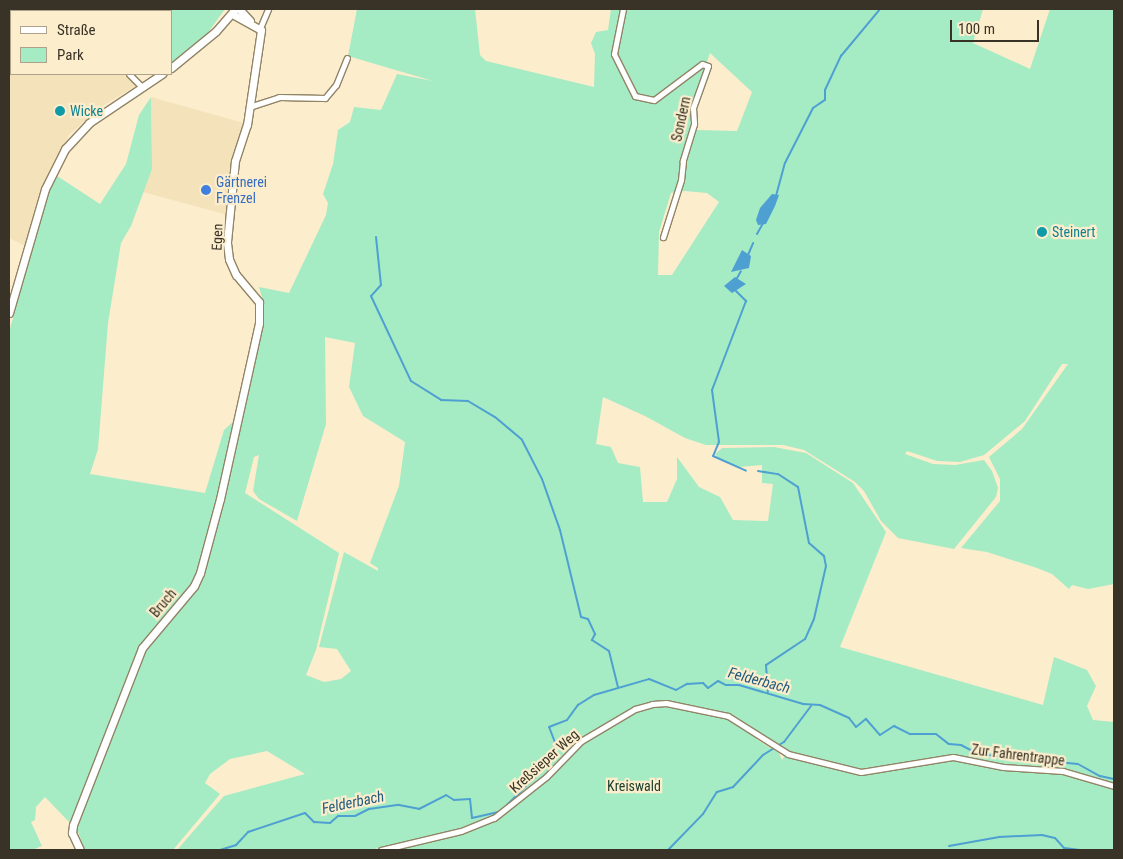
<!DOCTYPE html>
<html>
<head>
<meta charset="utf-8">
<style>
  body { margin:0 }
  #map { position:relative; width:1123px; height:859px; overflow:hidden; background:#fcedcd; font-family:"Roboto Condensed",sans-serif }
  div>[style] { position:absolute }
  .built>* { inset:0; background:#f4e2ba }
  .green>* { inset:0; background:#a5ebc4 }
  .water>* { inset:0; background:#4fa0d2 }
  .stream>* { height:2px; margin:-1px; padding:0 1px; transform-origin:1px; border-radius:1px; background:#4fa0d2 }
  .roads { filter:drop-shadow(1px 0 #918466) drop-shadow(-1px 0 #918466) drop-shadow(0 1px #918466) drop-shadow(0 -1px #918466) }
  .street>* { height:5px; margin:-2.5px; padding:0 2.5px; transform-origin:2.5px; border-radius:2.5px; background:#fff }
  .secondary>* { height:7px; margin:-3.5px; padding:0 3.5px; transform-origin:3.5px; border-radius:3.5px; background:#fff }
  .dots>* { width:14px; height:14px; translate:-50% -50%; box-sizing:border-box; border:2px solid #fcedcd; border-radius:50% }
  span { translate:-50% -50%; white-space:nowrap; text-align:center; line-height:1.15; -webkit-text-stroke:4.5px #fcedcd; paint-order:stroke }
  .culture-label { font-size:14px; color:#0d838f }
  .left { translate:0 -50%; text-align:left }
  .street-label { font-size:14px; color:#383326 }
  .shop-label { font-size:14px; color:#366cbe }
  .park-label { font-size:14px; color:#1b412e }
  .water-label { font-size:15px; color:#1f5b7e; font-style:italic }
  .frame { position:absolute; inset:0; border:10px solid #383326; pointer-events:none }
  .legend { position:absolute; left:10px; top:10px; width:162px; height:65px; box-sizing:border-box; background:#fcedcd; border:1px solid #aea38a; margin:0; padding:6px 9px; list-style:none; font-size:15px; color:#383326 }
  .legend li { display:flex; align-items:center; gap:10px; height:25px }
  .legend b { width:25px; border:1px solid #aea38a }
  .scale { position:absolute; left:950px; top:20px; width:89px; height:22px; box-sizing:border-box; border:2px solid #383326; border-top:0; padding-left:6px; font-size:15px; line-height:18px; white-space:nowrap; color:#383326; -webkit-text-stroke:4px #fcedcd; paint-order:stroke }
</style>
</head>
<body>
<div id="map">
  <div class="built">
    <div style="clip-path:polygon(9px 9px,68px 11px,11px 11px,11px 74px,127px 74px,137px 85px,101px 107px,69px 135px,48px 177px,27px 247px,9px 238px)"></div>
    <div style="clip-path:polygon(151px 97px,244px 123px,233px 153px,228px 215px,143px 192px,152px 169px)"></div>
  </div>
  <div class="green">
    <div style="clip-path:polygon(97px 9px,225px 9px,207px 34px,171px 64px,171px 11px,95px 11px)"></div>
    <div style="clip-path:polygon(evenodd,357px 9px,475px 9px,480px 55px,486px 61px,594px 87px,595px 54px,591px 43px,596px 32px,608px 30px,611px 9px,983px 9px,973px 43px,1030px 69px,1050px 9px,1114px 9px,1114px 584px,1088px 589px,1072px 585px,1069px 589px,1052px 574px,1037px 568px,987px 552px,961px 548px,1000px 501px,1000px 479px,989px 457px,1022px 429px,1068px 364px,1062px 364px,1025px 421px,984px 455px,960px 462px,937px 461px,907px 451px,905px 454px,933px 464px,955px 465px,984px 460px,992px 471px,998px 488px,996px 497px,954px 549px,898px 538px,881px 521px,864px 491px,855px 482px,804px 450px,783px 445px,706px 445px,685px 438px,645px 416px,603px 397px,596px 444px,611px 447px,618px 463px,640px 467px,643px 502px,667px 502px,677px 479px,677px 457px,699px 487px,720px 497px,733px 520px,768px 521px,773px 484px,762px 483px,762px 465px,739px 467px,718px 458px,715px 454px,722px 448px,774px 447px,806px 453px,853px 483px,886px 532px,840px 647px,1043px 705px,1054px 657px,1087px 670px,1096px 686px,1087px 706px,1093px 720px,1114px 722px,1114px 784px,1072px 771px,1003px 767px,948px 755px,854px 770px,860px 775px,951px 758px,996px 768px,1070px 774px,1114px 788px,1114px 850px,386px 850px,460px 833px,490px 822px,548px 777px,582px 741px,616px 721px,669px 700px,645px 704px,596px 729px,578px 740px,546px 774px,501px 813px,448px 833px,370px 850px,177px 850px,224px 796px,305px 774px,267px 751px,230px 759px,210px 774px,205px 783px,220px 794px,173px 850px,85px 850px,77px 829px,82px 809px,137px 666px,147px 645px,196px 589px,204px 574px,226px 491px,260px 330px,263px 301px,259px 287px,289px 293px,326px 215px,328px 203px,323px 194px,333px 164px,338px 130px,350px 122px,354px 107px,381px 110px,397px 74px,433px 81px,348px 56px,357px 9px,710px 53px,752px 92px,737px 131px,696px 130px,692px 122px,692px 107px,710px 53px,357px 9px,685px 191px,707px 193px,719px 202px,672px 275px,658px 275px,659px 232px,671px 193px,685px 191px,357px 9px,325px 337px,355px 343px,349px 387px,363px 416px,405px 442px,399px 486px,370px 563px,378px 568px,378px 571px,344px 552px,319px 647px,337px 649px,351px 671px,341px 679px,324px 682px,306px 675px,316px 650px,339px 553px,245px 493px,254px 457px,259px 455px,253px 491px,259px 499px,297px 521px,326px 424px,325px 337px,357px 9px,760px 735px,788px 752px,808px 757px,785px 755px,782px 760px,779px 753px,756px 739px,760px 735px)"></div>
    <div style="clip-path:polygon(151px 97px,152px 169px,131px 226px,121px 243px,108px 323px,98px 449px,90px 474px,205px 493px,224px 430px,233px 422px,213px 518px,194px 582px,143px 643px,70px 823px,45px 797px,36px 807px,35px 820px,31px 822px,42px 846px,32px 850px,9px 850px,9px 332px,54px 174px,100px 204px,126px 164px,139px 115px)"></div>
  </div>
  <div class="water">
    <div style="clip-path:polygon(772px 194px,779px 195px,775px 206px,766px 224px,758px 225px,756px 220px,760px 208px)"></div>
    <div style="clip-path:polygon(742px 250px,751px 256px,749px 268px,731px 272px)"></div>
    <div style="clip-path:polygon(735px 277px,746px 284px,732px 293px,724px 286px)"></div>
  </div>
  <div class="stream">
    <div style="left:776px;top:196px;width:34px;rotate:-75deg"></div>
    <div style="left:785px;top:163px;width:62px;rotate:-63deg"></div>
    <div style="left:813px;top:108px;width:14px;rotate:-34deg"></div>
    <div style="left:825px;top:100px;width:10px;rotate:-90deg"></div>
    <div style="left:825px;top:90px;width:38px;rotate:-65deg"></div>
    <div style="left:841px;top:56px;width:61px;rotate:-50.3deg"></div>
    <div style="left:757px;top:234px;width:13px;rotate:-61deg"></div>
    <div style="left:376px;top:237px;width:48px;rotate:84.1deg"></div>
    <div style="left:381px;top:285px;width:15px;rotate:132deg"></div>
    <div style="left:371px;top:296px;width:94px;rotate:64.8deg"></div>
    <div style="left:411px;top:381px;width:36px;rotate:32deg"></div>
    <div style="left:441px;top:400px;width:27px;rotate:2deg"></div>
    <div style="left:468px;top:401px;width:31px;rotate:31deg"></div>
    <div style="left:495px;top:417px;width:35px;rotate:40deg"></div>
    <div style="left:522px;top:440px;width:44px;rotate:62.9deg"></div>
    <div style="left:542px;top:479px;width:54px;rotate:70.6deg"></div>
    <div style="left:560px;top:530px;width:89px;rotate:76.4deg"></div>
    <div style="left:581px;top:617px;width:7px;rotate:16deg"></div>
    <div style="left:588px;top:619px;width:17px;rotate:65deg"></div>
    <div style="left:595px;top:634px;width:7px;rotate:117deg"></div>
    <div style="left:592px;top:640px;width:20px;rotate:33deg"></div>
    <div style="left:609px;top:651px;width:37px;rotate:76deg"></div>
    <div style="left:748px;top:255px;width:13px;rotate:-67deg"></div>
    <div style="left:736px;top:280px;width:10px;rotate:-61deg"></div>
    <div style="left:735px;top:290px;width:16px;rotate:45deg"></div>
    <div style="left:746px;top:301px;width:95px;rotate:110.9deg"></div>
    <div style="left:712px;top:390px;width:52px;rotate:82.3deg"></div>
    <div style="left:719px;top:442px;width:15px;rotate:113deg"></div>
    <div style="left:713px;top:456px;width:36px;rotate:24deg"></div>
    <div style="left:758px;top:471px;width:20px;rotate:9deg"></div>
    <div style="left:778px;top:474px;width:24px;rotate:33deg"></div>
    <div style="left:798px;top:487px;width:57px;rotate:78.9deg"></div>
    <div style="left:809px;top:543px;width:20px;rotate:41deg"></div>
    <div style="left:824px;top:556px;width:10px;rotate:79deg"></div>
    <div style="left:826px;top:566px;width:54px;rotate:102.8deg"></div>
    <div style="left:814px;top:619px;width:22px;rotate:114deg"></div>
    <div style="left:805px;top:639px;width:47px;rotate:146.3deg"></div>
    <div style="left:766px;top:665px;width:27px;rotate:86deg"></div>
    <div style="left:507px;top:805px;width:41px;rotate:-45deg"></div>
    <div style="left:536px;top:776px;width:29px;rotate:-52deg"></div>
    <div style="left:554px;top:753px;width:8px;rotate:-76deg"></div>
    <div style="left:556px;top:745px;width:19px;rotate:-111deg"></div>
    <div style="left:549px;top:727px;width:19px;rotate:-21deg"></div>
    <div style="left:567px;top:720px;width:19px;rotate:-54deg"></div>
    <div style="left:578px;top:705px;width:19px;rotate:-32deg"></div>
    <div style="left:594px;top:695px;width:57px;rotate:-16.2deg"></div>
    <div style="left:649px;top:679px;width:29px;rotate:22deg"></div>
    <div style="left:676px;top:690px;width:13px;rotate:-29deg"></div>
    <div style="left:687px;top:684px;width:16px;rotate:-4deg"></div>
    <div style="left:703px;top:683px;width:7px;rotate:45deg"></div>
    <div style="left:708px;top:688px;width:12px;rotate:-35deg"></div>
    <div style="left:718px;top:681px;width:9px;rotate:27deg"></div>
    <div style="left:726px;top:685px;width:13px"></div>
    <div style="left:739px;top:685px;width:67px;rotate:16.5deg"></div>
    <div style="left:803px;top:704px;width:17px;rotate:3deg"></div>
    <div style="left:820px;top:705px;width:32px;rotate:24deg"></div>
    <div style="left:849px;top:718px;width:11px;rotate:52deg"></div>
    <div style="left:856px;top:727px;width:13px;rotate:-39deg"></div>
    <div style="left:866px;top:719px;width:21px;rotate:49deg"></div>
    <div style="left:880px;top:735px;width:17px;rotate:-33deg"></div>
    <div style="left:894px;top:726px;width:18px;rotate:27deg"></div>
    <div style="left:910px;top:734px;width:26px"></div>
    <div style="left:936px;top:734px;width:16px;rotate:38deg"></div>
    <div style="left:949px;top:744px;width:12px;rotate:5deg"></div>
    <div style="left:961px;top:745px;width:19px;rotate:28deg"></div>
    <div style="left:978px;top:754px;width:100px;rotate:5.7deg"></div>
    <div style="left:1078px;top:764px;width:25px;rotate:29deg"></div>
    <div style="left:1100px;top:776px;width:14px;rotate:12deg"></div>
    <div style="left:949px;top:846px;width:51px;rotate:-10.2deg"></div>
    <div style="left:999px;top:837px;width:43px;rotate:-2.7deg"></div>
    <div style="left:1042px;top:835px;width:13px;rotate:13deg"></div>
    <div style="left:1055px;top:838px;width:13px;rotate:48deg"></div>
    <div style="left:1064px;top:848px;width:16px;rotate:7deg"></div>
    <div style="left:220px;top:850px;width:17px;rotate:-17deg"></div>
    <div style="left:236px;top:845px;width:18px;rotate:-47deg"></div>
    <div style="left:248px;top:832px;width:60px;rotate:-18.4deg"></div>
    <div style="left:305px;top:813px;width:13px;rotate:45deg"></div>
    <div style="left:314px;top:822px;width:16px;rotate:4deg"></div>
    <div style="left:330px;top:823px;width:11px;rotate:-41deg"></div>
    <div style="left:338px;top:816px;width:17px"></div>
    <div style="left:355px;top:816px;width:16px;rotate:-27deg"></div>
    <div style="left:369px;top:809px;width:30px;rotate:-8deg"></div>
    <div style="left:399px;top:805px;width:20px;rotate:11deg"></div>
    <div style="left:419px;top:809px;width:30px;rotate:-27deg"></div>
    <div style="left:446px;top:795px;width:9px;rotate:32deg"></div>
    <div style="left:454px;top:800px;width:16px;rotate:-4deg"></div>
    <div style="left:470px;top:799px;width:19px;rotate:84deg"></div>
    <div style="left:472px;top:818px;width:27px;rotate:-13deg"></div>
    <div style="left:668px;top:850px;width:50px;rotate:-45.8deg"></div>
    <div style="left:703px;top:814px;width:26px;rotate:-58deg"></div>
    <div style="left:717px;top:792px;width:17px;rotate:-17deg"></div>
    <div style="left:733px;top:787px;width:44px;rotate:-46.8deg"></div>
    <div style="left:763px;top:755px;width:25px;rotate:-32deg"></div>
    <div style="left:784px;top:742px;width:45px;rotate:-53.1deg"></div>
  </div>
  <div class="roads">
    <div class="street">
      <div style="left:70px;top:9px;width:2px;rotate:63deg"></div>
      <div style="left:623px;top:9px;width:46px;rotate:101.3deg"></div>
      <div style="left:614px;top:54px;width:47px;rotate:63.4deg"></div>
      <div style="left:635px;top:96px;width:19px;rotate:12deg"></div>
      <div style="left:654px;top:100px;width:60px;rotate:-36.9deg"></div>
      <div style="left:702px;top:64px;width:6px;rotate:18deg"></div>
      <div style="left:708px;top:66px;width:45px;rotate:109.7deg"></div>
      <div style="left:693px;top:108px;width:16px;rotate:86deg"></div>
      <div style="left:694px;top:124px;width:39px;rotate:107deg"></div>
      <div style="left:683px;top:161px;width:19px;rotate:96deg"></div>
      <div style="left:681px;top:180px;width:60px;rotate:107.5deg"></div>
      <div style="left:260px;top:28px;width:21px;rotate:-67deg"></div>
      <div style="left:129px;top:74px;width:18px;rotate:45deg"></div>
      <div style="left:249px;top:107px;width:32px;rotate:-18deg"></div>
      <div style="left:279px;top:97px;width:46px;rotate:1.2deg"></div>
      <div style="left:325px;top:98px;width:17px;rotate:-50deg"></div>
      <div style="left:336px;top:85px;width:29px;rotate:-68deg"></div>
      <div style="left:381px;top:850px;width:82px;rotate:-13.4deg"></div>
      <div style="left:461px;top:831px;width:35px;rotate:-22deg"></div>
      <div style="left:494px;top:818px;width:66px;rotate:-38.3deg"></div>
      <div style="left:546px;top:777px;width:50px;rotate:-45.8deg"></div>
      <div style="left:581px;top:741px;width:63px;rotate:-30.7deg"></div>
      <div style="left:635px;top:709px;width:18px;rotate:-16deg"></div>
      <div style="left:652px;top:704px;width:14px;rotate:-4deg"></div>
      <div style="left:666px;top:703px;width:63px;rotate:11.8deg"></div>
      <div style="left:728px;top:716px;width:71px;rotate:32.3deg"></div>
      <div style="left:788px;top:754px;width:75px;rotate:13.9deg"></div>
      <div style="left:861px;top:772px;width:93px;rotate:-9.3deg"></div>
      <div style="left:953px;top:757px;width:51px;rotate:11.3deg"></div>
      <div style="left:1003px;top:767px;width:60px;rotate:3.8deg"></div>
      <div style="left:1063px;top:771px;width:53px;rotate:16.4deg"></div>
    </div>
    <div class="secondary">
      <div style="left:239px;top:9px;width:16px;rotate:47deg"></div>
      <div style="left:171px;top:68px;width:58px;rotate:-39.4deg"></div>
      <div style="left:216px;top:31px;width:29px;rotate:-49deg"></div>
      <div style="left:9px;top:313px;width:129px;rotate:-73.8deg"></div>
      <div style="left:45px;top:189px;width:45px;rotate:-63.4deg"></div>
      <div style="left:65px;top:149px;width:35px;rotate:-47deg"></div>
      <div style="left:89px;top:123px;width:88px;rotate:-33.9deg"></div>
      <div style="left:80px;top:850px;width:19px;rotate:-115deg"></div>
      <div style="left:72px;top:833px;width:8px;rotate:-83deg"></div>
      <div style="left:73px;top:825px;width:190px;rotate:-68.7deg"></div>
      <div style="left:142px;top:648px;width:81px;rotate:-50deg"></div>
      <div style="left:194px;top:586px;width:14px;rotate:-65deg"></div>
      <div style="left:200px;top:573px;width:77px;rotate:-74.9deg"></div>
      <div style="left:220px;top:499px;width:180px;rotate:-77.5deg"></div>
      <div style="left:259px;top:323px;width:21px;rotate:-90deg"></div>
      <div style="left:259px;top:302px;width:35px;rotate:-130deg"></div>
      <div style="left:236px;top:275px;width:17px;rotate:-114deg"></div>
      <div style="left:229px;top:259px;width:17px;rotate:-97deg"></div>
      <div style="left:227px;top:242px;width:81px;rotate:-84.4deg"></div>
      <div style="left:235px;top:161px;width:38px;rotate:-72deg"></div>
      <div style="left:247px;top:125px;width:96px;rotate:-81.6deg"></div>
      <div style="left:261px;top:30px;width:33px;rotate:-151deg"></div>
    </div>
  </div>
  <div class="dots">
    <div style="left:60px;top:111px;background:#0f9aa8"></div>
    <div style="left:206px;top:190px;background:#3f7fe0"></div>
    <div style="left:1042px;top:232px;background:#0f9aa8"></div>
  </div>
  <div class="culture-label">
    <span class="left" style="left:70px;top:111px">Wicke</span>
    <span class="left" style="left:1052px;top:232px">Steinert</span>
  </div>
  <div class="street-label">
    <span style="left:681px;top:119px;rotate:-78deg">Sondern</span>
    <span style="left:217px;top:237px;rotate:-88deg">Egen</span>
    <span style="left:163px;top:603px;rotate:-50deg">Bruch</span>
    <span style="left:1018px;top:755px;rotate:7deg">Zur Fahrentrappe</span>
    <span style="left:544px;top:761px;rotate:-42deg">Kreßsieper Weg</span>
  </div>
  <div class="shop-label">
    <span class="left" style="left:216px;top:190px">Gärtnerei<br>Frenzel</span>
  </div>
  <div class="park-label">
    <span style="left:634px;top:786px">Kreiswald</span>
  </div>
  <div class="water-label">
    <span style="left:759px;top:681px;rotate:15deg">Felderbach</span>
    <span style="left:353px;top:803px;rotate:-12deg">Felderbach</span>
  </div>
  <div class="frame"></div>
  <ul class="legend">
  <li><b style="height:6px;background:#fff"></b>Straße</li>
  <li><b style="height:14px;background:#a5ebc4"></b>Park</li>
  </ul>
  <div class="scale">100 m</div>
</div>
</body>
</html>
